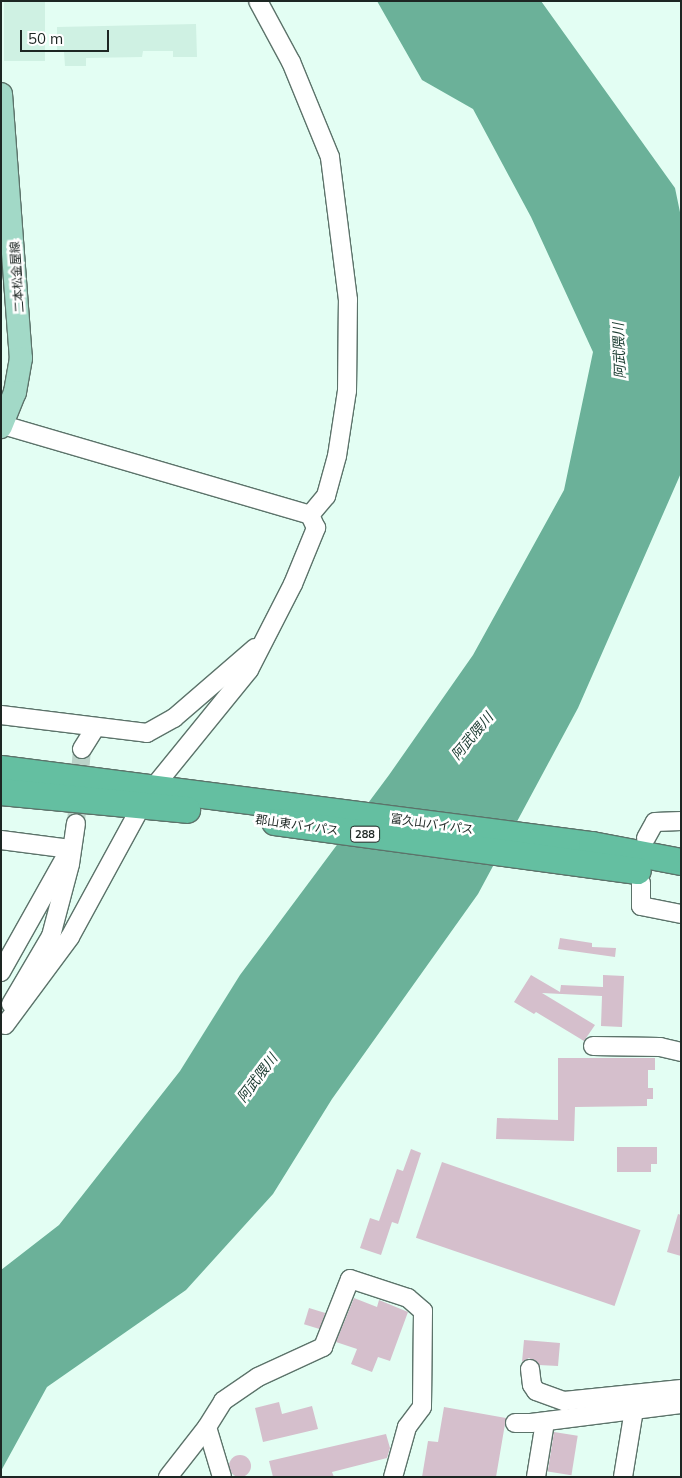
<!DOCTYPE html>
<html>
<head>
<meta charset="utf-8">
<style>
  body { margin:0 }
  #map { position:relative; width:682px; height:1478px; overflow:hidden; background:#e3fef3; font-family:Mulish,"Noto Sans JP",sans-serif }
  div>[style] { position:absolute }
  .built>* { inset:0; background:#cff1e3; transform-origin:0 0 }
  .water>* { inset:0; background:#6bb199 }
  .building>* { inset:0; background:#d5bfcc; transform-origin:0 0 }
  .round { border-radius:50% }
  .minor-tunnel>* { height:18px; margin-top:-9px; transform-origin:0; background:repeating-linear-gradient(90deg,#bbd3c9 0 18px,transparent 0 27px) }
  .roads { filter:drop-shadow(1px 0 #5c736a) drop-shadow(-1px 0 #5c736a) drop-shadow(0 1px #5c736a) drop-shadow(0 -1px #5c736a) }
  .minor>* { height:18px; margin:-9px; padding:0 9px; transform-origin:9px; border-radius:9px; background:#fff }
  .major>* { height:22px; margin:-11px; padding:0 11px; transform-origin:11px; border-radius:11px; background:#a2d9c7 }
  .highway>* { height:26px; margin:-13px; padding:0 13px; transform-origin:13px; border-radius:13px; background:#64bfa1 }
  span { translate:-50% -50%; white-space:nowrap; text-align:center; line-height:1.15; -webkit-text-stroke:5px #fff; paint-order:stroke }
  .shield-label span { padding:1px 4px; background:#fff; border:1px solid; border-radius:4px; -webkit-text-stroke-width:0 }
  .shield-label { font-size:11px; color:#1d2623; font-weight:700 }
  .street-label { font-size:12px; color:#1d2623 }
  .water-label { font-size:14px; color:#18392e; font-style:italic }
  .frame { position:absolute; inset:0; border:2px solid #1d2623; pointer-events:none }
  .scale { position:absolute; left:20px; top:30px; width:89px; height:22px; box-sizing:border-box; border:2px solid #1d2623; border-top:0; padding-left:6px; font-size:15px; line-height:18px; white-space:nowrap; color:#1d2623; -webkit-text-stroke:4px #fff; paint-order:stroke }
</style>
</head>
<body>
<div id="map">
  <div class="built">
    <div style="left:4px;top:1px;width:41px;height:60px"></div>
    <div style="clip-path:polygon(196px 24px,197px 57px,173px 57px,173px 51px,143px 51px,142px 57px,86px 58px,86px 66px,65px 66px,64px 52px,57px 52px,57px 27px)"></div>
  </div>
  <div class="water">
    <div style="clip-path:polygon(377px 1px,541px 1px,675px 188px,681px 217px,681px 473px,578px 708px,478px 894px,332px 1099px,273px 1194px,186px 1290px,47px 1387px,1px 1471px,1px 1270px,59px 1225px,180px 1071px,240px 975px,389px 775px,473px 655px,564px 490px,593px 352px,531px 217px,473px 109px,422px 80px)"></div>
  </div>
  <div class="building">
    <div style="clip-path:polygon(560px 938px,592px 943px,592px 947px,616px 948px,615px 957px,558px 949px)"></div>
    <div style="clip-path:polygon(531px 975px,560px 992px,561px 985px,603px 987px,603px 975px,624px 976px,622px 1027px,601px 1026px,602px 996px,542px 993px,595px 1025px,584px 1041px,536px 1012px,534px 1014px,514px 1002px)"></div>
    <div style="clip-path:polygon(558px 1058px,655px 1058px,655px 1070px,648px 1070px,648px 1088px,653px 1088px,653px 1099px,647px 1099px,647px 1106px,575px 1107px,574px 1141px,496px 1139px,497px 1118px,558px 1120px)"></div>
    <div style="clip-path:polygon(617px 1147px,657px 1147px,657px 1164px,651px 1164px,651px 1172px,617px 1172px)"></div>
    <div style="clip-path:polygon(411px 1149px,421px 1153px,398px 1224px,392px 1222px,381px 1255px,360px 1248px,370px 1218px,379px 1221px,397px 1169px,403px 1171px)"></div>
    <div style="left:442px;top:1162px;width:210px;height:80px;rotate:19deg"></div>
    <div style="clip-path:polygon(678px 1214px,681px 1215px,681px 1256px,667px 1252px)"></div>
    <div style="clip-path:polygon(354px 1298px,377px 1307px,379px 1300px,408px 1312px,390px 1361px,378px 1357px,372px 1372px,351px 1364px,357px 1349px,336px 1342px)"></div>
    <div style="left:309px;top:1308px;width:17px;height:17px;rotate:17deg"></div>
    <div style="clip-path:polygon(524px 1340px,560px 1343px,558px 1366px,539px 1365px,529px 1358px,522px 1362px)"></div>
    <div style="clip-path:polygon(279px 1402px,282px 1414px,312px 1406px,318px 1429px,263px 1442px,255px 1408px)"></div>
    <div style="clip-path:polygon(444px 1407px,506px 1418px,496px 1477px,422px 1477px,428px 1441px,438px 1442px)"></div>
    <div style="left:554px;top:1432px;width:24px;height:40px;rotate:9deg"></div>
    <div style="clip-path:polygon(386px 1434px,390px 1448px,387px 1458px,332px 1472px,334px 1477px,273px 1477px,269px 1461px)"></div>
    <div class="round" style="left:229px;top:1455px;width:22px;height:22px"></div>
  </div>
  <div class="minor-tunnel">
    <div style="left:76px;top:823px;width:74px;rotate:-85.4deg"></div>
  </div>
  <div class="roads">
    <div class="minor">
      <div style="left:3px;top:425px;width:320px;rotate:16.3deg"></div>
      <div style="left:1px;top:715px;width:147px;rotate:7deg"></div>
      <div style="left:147px;top:733px;width:31px;rotate:-29deg"></div>
      <div style="left:174px;top:718px;width:107px;rotate:-40.8deg"></div>
      <div style="left:82px;top:749px;width:26px;rotate:-58deg"></div>
      <div style="left:153px;top:788px;width:152px;rotate:-50.9deg"></div>
      <div style="left:249px;top:670px;width:97px;rotate:-62.9deg"></div>
      <div style="left:293px;top:584px;width:61px;rotate:-67.7deg"></div>
      <div style="left:316px;top:528px;width:14px;rotate:-115deg"></div>
      <div style="left:310px;top:515px;width:25px;rotate:-50deg"></div>
      <div style="left:326px;top:496px;width:41px;rotate:-74.6deg"></div>
      <div style="left:337px;top:456px;width:66px;rotate:-81.3deg"></div>
      <div style="left:347px;top:391px;width:91px;rotate:-89.4deg"></div>
      <div style="left:348px;top:300px;width:144px;rotate:-97.2deg"></div>
      <div style="left:330px;top:157px;width:103px;rotate:-112.3deg"></div>
      <div style="left:291px;top:62px;width:69px;rotate:-118.4deg"></div>
      <div style="left:646px;top:838px;width:18px;rotate:-61deg"></div>
      <div style="left:655px;top:822px;width:26px;rotate:-2deg"></div>
      <div style="left:1px;top:840px;width:70px;rotate:7.4deg"></div>
      <div style="left:70px;top:849px;width:141px;rotate:119.3deg"></div>
      <div style="left:641px;top:883px;width:23px;rotate:90deg"></div>
      <div style="left:641px;top:906px;width:41px;rotate:11.3deg"></div>
      <div style="left:11px;top:1004px;width:79px;rotate:-59.5deg"></div>
      <div style="left:51px;top:936px;width:74px;rotate:-75.2deg"></div>
      <div style="left:70px;top:864px;width:41px;rotate:-81.7deg"></div>
      <div style="left:5px;top:1025px;width:109px;rotate:-53.5deg"></div>
      <div style="left:70px;top:937px;width:150px;rotate:-61.4deg"></div>
      <div style="left:593px;top:1046px;width:67px;rotate:0.9deg"></div>
      <div style="left:660px;top:1047px;width:22px;rotate:13deg"></div>
      <div style="left:530px;top:1369px;width:16px;rotate:83deg"></div>
      <div style="left:532px;top:1385px;width:7px;rotate:56deg"></div>
      <div style="left:536px;top:1391px;width:30px;rotate:20deg"></div>
      <div style="left:564px;top:1401px;width:118px;rotate:-5.9deg"></div>
      <div style="left:515px;top:1423px;width:16px"></div>
      <div style="left:531px;top:1423px;width:151px;rotate:-7.2deg"></div>
      <div style="left:207px;top:1427px;width:52px;rotate:73.3deg"></div>
      <div style="left:168px;top:1477px;width:63px;rotate:-52deg"></div>
      <div style="left:207px;top:1427px;width:31px;rotate:-58deg"></div>
      <div style="left:223px;top:1401px;width:42px;rotate:-34.4deg"></div>
      <div style="left:258px;top:1377px;width:72px;rotate:-24.8deg"></div>
      <div style="left:323px;top:1347px;width:73px;rotate:-68.3deg"></div>
      <div style="left:350px;top:1279px;width:61px;rotate:18.1deg"></div>
      <div style="left:408px;top:1298px;width:20px;rotate:41deg"></div>
      <div style="left:423px;top:1311px;width:96px;rotate:90.6deg"></div>
      <div style="left:422px;top:1407px;width:25px;rotate:127deg"></div>
      <div style="left:407px;top:1427px;width:52px;rotate:105.6deg"></div>
      <div style="left:536px;top:1477px;width:56px;rotate:-80.7deg"></div>
      <div style="left:623px;top:1477px;width:68px;rotate:-80.7deg"></div>
    </div>
    <div class="major">
      <div style="left:1px;top:94px;width:265px;rotate:85.7deg"></div>
      <div style="left:21px;top:358px;width:35px;rotate:100deg"></div>
      <div style="left:15px;top:392px;width:38px;rotate:112deg"></div>
    </div>
    <div class="highway">
      <div style="left:1px;top:769px;width:596px;rotate:7.33deg"></div>
      <div style="left:592px;top:845px;width:91px;rotate:10.8deg"></div>
      <div style="left:1px;top:792px;width:187px;rotate:5.5deg"></div>
      <div style="left:275px;top:822px;width:366px;rotate:7.7deg"></div>
    </div>
  </div>
  <div class="shield-label">
    <span style="left:365px;top:834px">288</span>
  </div>
  <div class="street-label">
    <span style="left:17px;top:277px;rotate:-94deg">二本松金屋線</span>
    <span style="left:432px;top:824px;rotate:8deg">富久山バイパス</span>
    <span style="left:297px;top:825px;rotate:8deg">郡山東バイパス</span>
  </div>
  <div class="water-label">
    <span style="left:619px;top:351px;rotate:-92deg">阿武隈川</span>
    <span style="left:472px;top:736px;rotate:-50deg">阿武隈川</span>
    <span style="left:257px;top:1078px;rotate:-53deg">阿武隈川</span>
  </div>
  <div class="frame"></div>
  <div class="scale">50 m</div>
</div>
</body>
</html>
